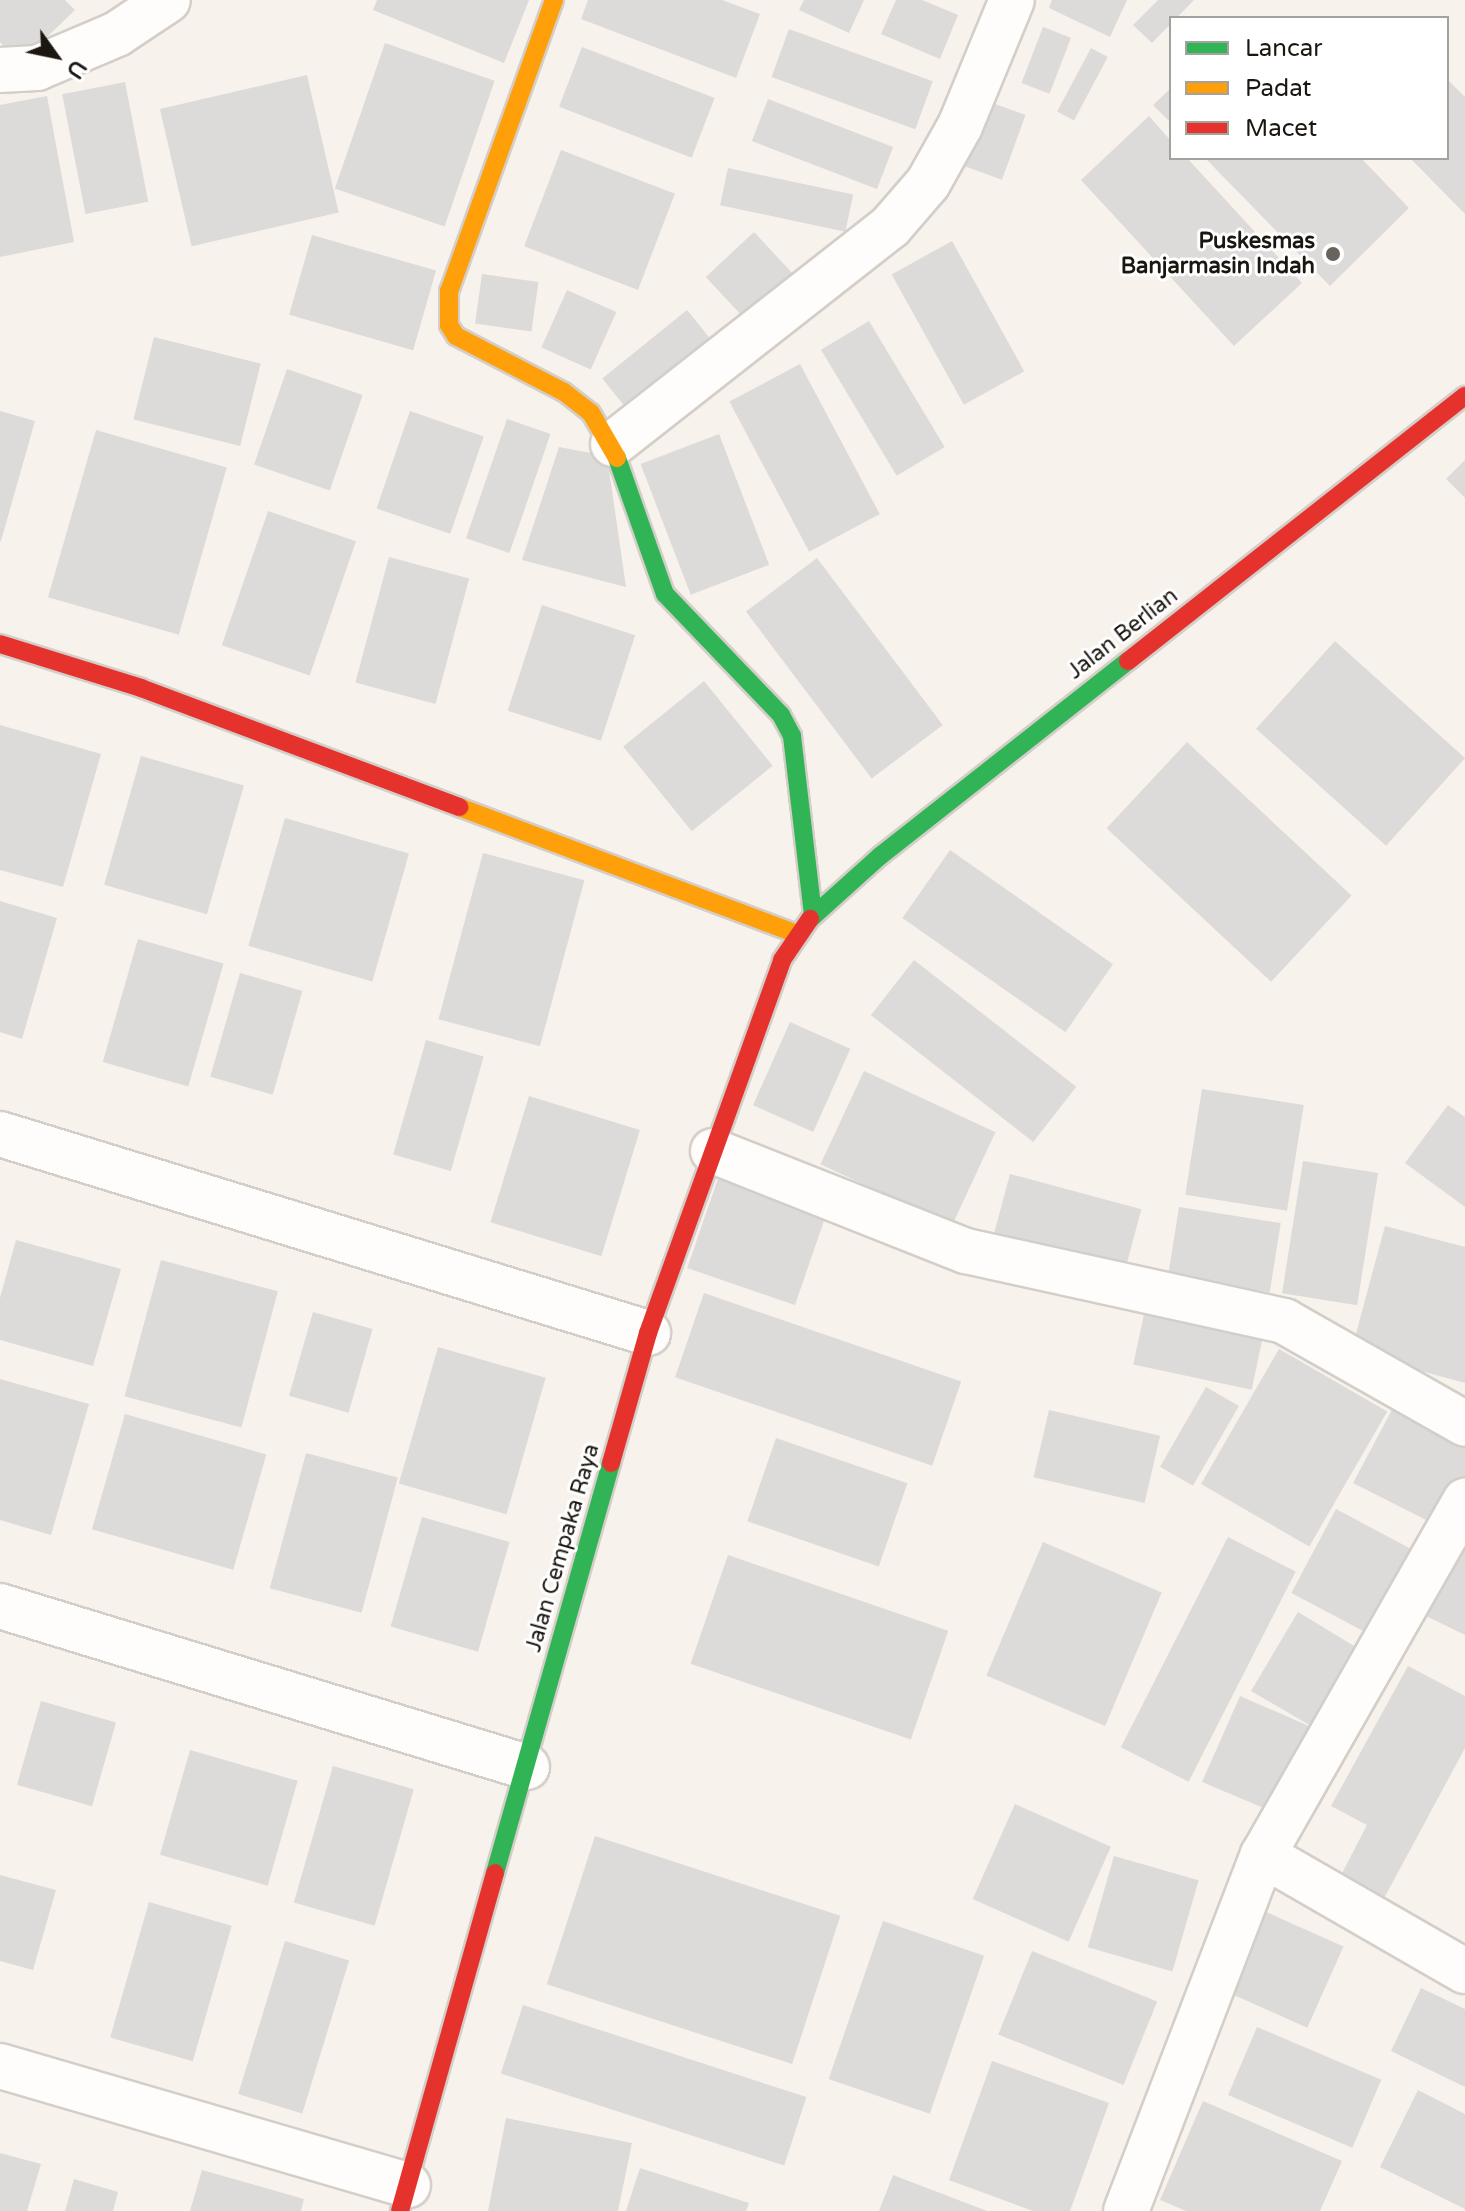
<!DOCTYPE html>
<html>
<head>
<meta charset="utf-8">
<style>
  body { margin:0 }
  #map { position:relative; width:1465px; height:2211px; overflow:hidden; background:#f8f2ec; font-family:"Varela Round",sans-serif }
  div>[style] { position:absolute }
  .building>* { inset:0; background:#dddada; transform-origin:0 0 }
  .roads { filter:drop-shadow(2px 0 #d4cec8) drop-shadow(-2px 0 #d4cec8) drop-shadow(0 2px #d4cec8) drop-shadow(0 -2px #d4cec8) }
  .street>* { height:44px; margin:-22px; padding:0 22px; transform-origin:22px; border-radius:22px; background:#fefdfc }
  .fast>* { height:18px; margin:-9px; padding:0 9px; transform-origin:9px; border-radius:9px; background:#30b455 }
  .slow>* { height:18px; margin:-9px; padding:0 9px; transform-origin:9px; border-radius:9px; background:#ff9f0a }
  .jam>* { height:18px; margin:-9px; padding:0 9px; transform-origin:9px; border-radius:9px; background:#e5322d }
  .dots>* { width:22px; height:22px; translate:-50% -50%; box-sizing:border-box; border:4px solid #fff; border-radius:50% }
  span { translate:-50% -50%; white-space:nowrap; text-align:center; line-height:1.15; -webkit-text-stroke:6px #fff; paint-order:stroke }
  .poi-label { font-size:22px; color:#1b1610; font-weight:700 }
  .right { translate:-100% -50%; text-align:right }
  .street-label { font-size:22px; color:#1b1610 }
  .legend { position:absolute; left:1169px; top:16px; width:280px; height:144px; box-sizing:border-box; background:#fff; border:2px solid #a4a29f; margin:0; padding:10px 14px; list-style:none; font-size:24px; color:#1b1610 }
  .legend li { display:flex; align-items:center; gap:16px; height:40px }
  .legend b { width:40px; border:2px solid #a4a29f }
  .north { position:absolute; left:16px; top:16px; width:80px; height:80px; -webkit-text-stroke:6px #fff; paint-order:stroke; rotate:123deg; font-size:22px; font-weight:700; line-height:32px; text-align:center; color:#1b1610 }
  .north::after { content:''; display:block; margin:auto; width:28px; height:36px; background:#1b1610; clip-path:polygon(50% 0,100% 100%,50% 72%,0 100%) }
</style>
</head>
<body>
<div id="map">
  <div class="building">
    <div style="clip-path:polygon(0 0,65px 0,75px 10px,20px 63px,0 42px)"></div>
    <div style="clip-path:polygon(377px 0,529px 0,504px 63px,373px 10px)"></div>
    <div style="clip-path:polygon(588px 0,722px 0,760px 14px,736px 78px,581px 19px)"></div>
    <div style="clip-path:polygon(804px 0,864px 0,849px 33px,799px 10px)"></div>
    <div style="clip-path:polygon(896px 0,922px 0,958px 15px,940px 59px,881px 34px)"></div>
    <div style="clip-path:polygon(1052px 0,1127px 0,1110px 37px,1049px 8px)"></div>
    <div style="clip-path:polygon(1158px 0,1194px 0,1152px 43px,1133px 25px)"></div>
    <div style="left:1043px;top:27px;width:30px;height:60px;rotate:21deg"></div>
    <div style="left:789px;top:29px;width:153px;height:51px;rotate:20deg"></div>
    <div style="left:385px;top:43px;width:116px;height:154px;rotate:19deg"></div>
    <div style="left:582px;top:47px;width:142px;height:64px;rotate:21deg"></div>
    <div style="left:1091px;top:48px;width:19px;height:72px;rotate:28deg"></div>
    <div style="left:307px;top:75px;width:141px;height:151px;rotate:77deg"></div>
    <div style="clip-path:polygon(1447px 79px,1465px 97px,1465px 214px,1410px 158px,1447px 158px)"></div>
    <div style="left:125px;top:82px;width:122px;height:64px;rotate:79deg"></div>
    <div style="clip-path:polygon(1171px 88px,1171px 123px,1153px 105px)"></div>
    <div style="clip-path:polygon(47px 96px,74px 242px,0 257px,0 105px)"></div>
    <div style="left:768px;top:99px;width:134px;height:45px;rotate:21deg"></div>
    <div style="left:987px;top:101px;width:41px;height:69px;rotate:20deg"></div>
    <div style="clip-path:polygon(1149px 116px,1171px 141px,1171px 158px,1187px 158px,1302px 283px,1234px 346px,1081px 180px)"></div>
    <div style="left:561px;top:150px;width:122px;height:103px;rotate:21deg"></div>
    <div style="clip-path:polygon(1205px 158px,1361px 158px,1409px 208px,1330px 286px)"></div>
    <div style="left:728px;top:168px;width:128px;height:38px;rotate:12deg"></div>
    <div style="left:754px;top:232px;width:64px;height:66px;rotate:47deg"></div>
    <div style="left:312px;top:235px;width:129px;height:83px;rotate:16deg"></div>
    <div style="left:952px;top:241px;width:149px;height:69px;rotate:61deg"></div>
    <div style="left:482px;top:274px;width:57px;height:50px;rotate:8deg"></div>
    <div style="left:567px;top:290px;width:54px;height:63px;rotate:24deg"></div>
    <div style="left:687px;top:310px;width:48px;height:109px;rotate:51deg"></div>
    <div style="left:869px;top:321px;width:147px;height:56px;rotate:59deg"></div>
    <div style="left:154px;top:337px;width:110px;height:85px;rotate:14deg"></div>
    <div style="left:800px;top:364px;width:170px;height:80px;rotate:62deg"></div>
    <div style="left:287px;top:369px;width:80px;height:101px;rotate:19deg"></div>
    <div style="clip-path:polygon(0 411px,35px 421px,1px 541px,0 541px)"></div>
    <div style="left:410px;top:411px;width:78px;height:103px;rotate:19deg"></div>
    <div style="left:507px;top:419px;width:46px;height:126px;rotate:19deg"></div>
    <div style="left:96px;top:430px;width:136px;height:174px;rotate:16deg"></div>
    <div style="left:719px;top:434px;width:140px;height:84px;rotate:69deg"></div>
    <div style="clip-path:polygon(559px 447px,607px 456px,626px 587px,522px 560px)"></div>
    <div style="clip-path:polygon(1465px 460px,1465px 498px,1446px 479px)"></div>
    <div style="left:268px;top:511px;width:93px;height:142px;rotate:19deg"></div>
    <div style="left:389px;top:557px;width:83px;height:130px;rotate:15deg"></div>
    <div style="left:817px;top:558px;width:209px;height:89px;rotate:53deg"></div>
    <div style="left:542px;top:605px;width:98px;height:111px;rotate:18deg"></div>
    <div style="left:1335px;top:641px;width:175px;height:118px;rotate:42deg"></div>
    <div style="left:704px;top:681px;width:109px;height:104px;rotate:51deg"></div>
    <div style="clip-path:polygon(0 725px,101px 754px,63px 887px,0 870px)"></div>
    <div style="left:1187px;top:742px;width:225px;height:118px;rotate:43deg"></div>
    <div style="left:141px;top:756px;width:107px;height:134px;rotate:16deg"></div>
    <div style="left:285px;top:818px;width:129px;height:133px;rotate:16deg"></div>
    <div style="left:950px;top:850px;width:199px;height:83px;rotate:35deg"></div>
    <div style="left:483px;top:853px;width:105px;height:172px;rotate:15deg"></div>
    <div style="clip-path:polygon(0 901px,57px 918px,22px 1039px,0 1032px)"></div>
    <div style="left:138px;top:939px;width:89px;height:128px;rotate:16deg"></div>
    <div style="left:914px;top:960px;width:206px;height:70px;rotate:38deg"></div>
    <div style="left:240px;top:973px;width:65px;height:108px;rotate:16deg"></div>
    <div style="left:790px;top:1022px;width:66px;height:91px;rotate:24deg"></div>
    <div style="left:426px;top:1040px;width:60px;height:119px;rotate:16deg"></div>
    <div style="left:864px;top:1071px;width:145px;height:103px;rotate:25deg"></div>
    <div style="left:1202px;top:1089px;width:103px;height:107px;rotate:9deg"></div>
    <div style="left:529px;top:1096px;width:116px;height:132px;rotate:17deg"></div>
    <div style="clip-path:polygon(1448px 1105px,1465px 1117px,1465px 1207px,1405px 1163px)"></div>
    <div style="left:1303px;top:1161px;width:76px;height:134px;rotate:9deg"></div>
    <div style="left:723px;top:1164px;width:114px;height:110px;rotate:19deg"></div>
    <div style="left:1010px;top:1174px;width:136px;height:74px;rotate:15deg"></div>
    <div style="left:1179px;top:1207px;width:103px;height:70px;rotate:9deg"></div>
    <div style="clip-path:polygon(1385px 1226px,1465px 1247px,1465px 1383px,1351px 1352px)"></div>
    <div style="clip-path:polygon(16px 1240px,121px 1269px,93px 1366px,0 1340px,0 1298px)"></div>
    <div style="left:161px;top:1260px;width:121px;height:141px;rotate:15deg"></div>
    <div style="left:704px;top:1293px;width:272px;height:89px;rotate:19deg"></div>
    <div style="left:1147px;top:1300px;width:121px;height:66px;rotate:12deg"></div>
    <div style="left:313px;top:1312px;width:62px;height:87px;rotate:16deg"></div>
    <div style="left:438px;top:1347px;width:112px;height:142px;rotate:16deg"></div>
    <div style="left:1279px;top:1349px;width:125px;height:156px;rotate:30deg"></div>
    <div style="clip-path:polygon(0 1379px,89px 1404px,51px 1535px,0 1520px)"></div>
    <div style="left:1206px;top:1387px;width:38px;height:92px;rotate:30deg"></div>
    <div style="clip-path:polygon(1394px 1406px,1465px 1443px,1465px 1489px,1444px 1529px,1353px 1483px)"></div>
    <div style="left:1049px;top:1410px;width:114px;height:69px;rotate:13deg"></div>
    <div style="left:125px;top:1414px;width:147px;height:120px;rotate:16deg"></div>
    <div style="left:776px;top:1438px;width:139px;height:88px;rotate:19deg"></div>
    <div style="left:306px;top:1453px;width:95px;height:140px;rotate:15deg"></div>
    <div style="left:1336px;top:1509px;width:101px;height:95px;rotate:28deg"></div>
    <div style="left:422px;top:1517px;width:91px;height:114px;rotate:16deg"></div>
    <div style="clip-path:polygon(1465px 1518px,1465px 1635px,1418px 1612px)"></div>
    <div style="left:1228px;top:1537px;width:76px;height:236px;rotate:27deg"></div>
    <div style="left:1043px;top:1542px;width:129px;height:145px;rotate:23deg"></div>
    <div style="left:728px;top:1555px;width:233px;height:115px;rotate:19deg"></div>
    <div style="clip-path:polygon(1298px 1612px,1364px 1652px,1280px 1815px,1202px 1782px,1240px 1696px,1318px 1730px,1251px 1691px)"></div>
    <div style="clip-path:polygon(1408px 1666px,1465px 1696px,1465px 1748px,1382px 1902px,1339px 1879px,1367px 1825px,1331px 1806px)"></div>
    <div style="left:41px;top:1701px;width:78px;height:87px;rotate:16deg"></div>
    <div style="left:190px;top:1750px;width:112px;height:109px;rotate:16deg"></div>
    <div style="left:333px;top:1766px;width:84px;height:142px;rotate:16deg"></div>
    <div style="left:1015px;top:1804px;width:105px;height:104px;rotate:24deg"></div>
    <div style="left:595px;top:1836px;width:258px;height:156px;rotate:18deg"></div>
    <div style="left:1114px;top:1856px;width:88px;height:95px;rotate:16deg"></div>
    <div style="clip-path:polygon(0 1875px,56px 1890px,33px 1970px,0 1961px)"></div>
    <div style="left:149px;top:1902px;width:86px;height:141px;rotate:16deg"></div>
    <div style="left:1264px;top:1911px;width:87px;height:89px;rotate:24deg"></div>
    <div style="left:883px;top:1921px;width:107px;height:167px;rotate:19deg"></div>
    <div style="left:285px;top:1941px;width:67px;height:160px;rotate:17deg"></div>
    <div style="left:1032px;top:1951px;width:135px;height:90px;rotate:22deg"></div>
    <div style="clip-path:polygon(1421px 1988px,1465px 2009px,1465px 2087px,1391px 2051px)"></div>
    <div style="left:523px;top:2005px;width:298px;height:72px;rotate:18deg"></div>
    <div style="left:1257px;top:2027px;width:135px;height:74px;rotate:23deg"></div>
    <div style="clip-path:polygon(992px 2061px,1109px 2103px,1070px 2211px,1033px 2211px,949px 2180px)"></div>
    <div style="clip-path:polygon(1418px 2090px,1465px 2114px,1465px 2209px,1380px 2167px)"></div>
    <div style="clip-path:polygon(1203px 2101px,1342px 2161px,1320px 2211px,1186px 2211px,1160px 2200px)"></div>
    <div style="clip-path:polygon(506px 2118px,632px 2143px,618px 2211px,488px 2211px)"></div>
    <div style="clip-path:polygon(0 2153px,41px 2164px,27px 2211px,0 2211px)"></div>
    <div style="clip-path:polygon(640px 2168px,749px 2203px,746px 2211px,626px 2211px)"></div>
    <div style="clip-path:polygon(202px 2170px,304px 2199px,301px 2211px,190px 2211px)"></div>
    <div style="clip-path:polygon(893px 2175px,987px 2211px,879px 2211px)"></div>
    <div style="clip-path:polygon(74px 2179px,118px 2192px,113px 2211px,65px 2211px)"></div>
  </div>
  <div class="roads">
    <div class="street">
      <div style="left:0;top:70px;width:37px;rotate:-3deg"></div>
      <div style="left:37px;top:68px;width:87px;rotate:-23deg"></div>
      <div style="left:117px;top:34px;width:61px;rotate:-33.7deg"></div>
      <div style="left:613px;top:444px;width:352px;rotate:-38.1deg"></div>
      <div style="left:890px;top:227px;width:58px;rotate:-49.2deg"></div>
      <div style="left:928px;top:183px;width:65px;rotate:-60.7deg"></div>
      <div style="left:960px;top:126px;width:136px;rotate:-67.6deg"></div>
      <div style="left:0;top:1134px;width:678px;rotate:17.07deg"></div>
      <div style="left:713px;top:1151px;width:272px;rotate:21.6deg"></div>
      <div style="left:966px;top:1251px;width:326px;rotate:12.4deg"></div>
      <div style="left:1284px;top:1321px;width:208px;rotate:29.6deg"></div>
      <div style="left:0;top:1606px;width:551px;rotate:16.99deg"></div>
      <div style="left:1263px;top:1855px;width:408px;rotate:-60.3deg"></div>
      <div style="left:0;top:2066px;width:425px;rotate:16.3deg"></div>
      <div style="left:1126px;top:2211px;width:381px;rotate:-69deg"></div>
      <div style="left:1263px;top:1855px;width:233px;rotate:29.9deg"></div>
    </div>
    <div class="fast">
      <div style="left:617px;top:458px;width:144px;rotate:70.6deg"></div>
      <div style="left:665px;top:594px;width:168px;rotate:46.2deg"></div>
      <div style="left:781px;top:715px;width:24px;rotate:62deg"></div>
      <div style="left:792px;top:736px;width:179px;rotate:83.3deg"></div>
      <div style="left:810px;top:919px;width:94px;rotate:-42deg"></div>
      <div style="left:880px;top:856px;width:315px;rotate:-38.2deg"></div>
      <div style="left:495px;top:1873px;width:426px;rotate:-74.2deg"></div>
    </div>
    <div class="slow">
      <div style="left:554px;top:0;width:309px;rotate:109.8deg"></div>
      <div style="left:449px;top:291px;width:34px;rotate:90deg"></div>
      <div style="left:449px;top:325px;width:13px;rotate:58deg"></div>
      <div style="left:456px;top:336px;width:122px;rotate:27.4deg"></div>
      <div style="left:564px;top:392px;width:34px;rotate:38deg"></div>
      <div style="left:591px;top:413px;width:52px;rotate:60deg"></div>
      <div style="left:459px;top:807px;width:361px;rotate:20.6deg"></div>
    </div>
    <div class="jam">
      <div style="left:0;top:644px;width:148px;rotate:17.3deg"></div>
      <div style="left:141px;top:688px;width:340px;rotate:20.5deg"></div>
      <div style="left:1128px;top:661px;width:429px;rotate:-38.2deg"></div>
      <div style="left:611px;top:1463px;width:135px;rotate:-74.1deg"></div>
      <div style="left:648px;top:1333px;width:396px;rotate:-70.2deg"></div>
      <div style="left:782px;top:960px;width:50px;rotate:-55.7deg"></div>
      <div style="left:400px;top:2211px;width:351px;rotate:-74.3deg"></div>
    </div>
  </div>
  <div class="dots">
    <div style="left:1333px;top:254px;background:#68635d"></div>
  </div>
  <div class="poi-label">
    <span class="right" style="left:1315px;top:254px">Puskesmas<br>Banjarmasin Indah</span>
  </div>
  <div class="street-label">
    <span style="left:1123px;top:634px;rotate:-38deg">Jalan Berlian</span>
    <span style="left:563px;top:1548px;rotate:-74deg">Jalan Cempaka Raya</span>
  </div>
  <ul class="legend">
  <li><b style="height:10px;background:#30b455"></b>Lancar</li>
  <li><b style="height:10px;background:#ff9f0a"></b>Padat</li>
  <li><b style="height:10px;background:#e5322d"></b>Macet</li>
  </ul>
  <div class="north">U</div>
</div>
</body>
</html>
